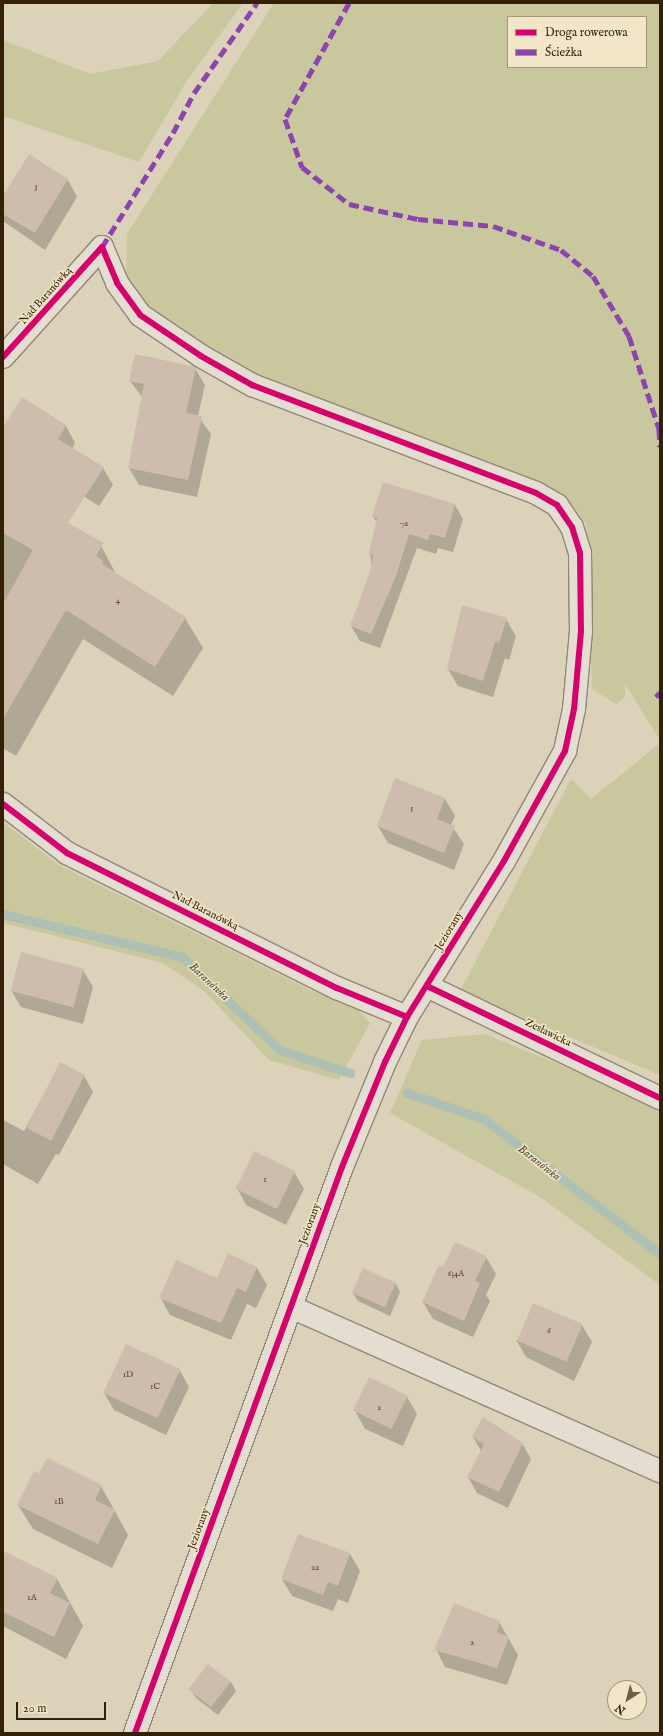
<!DOCTYPE html>
<html>
<head>
<meta charset="utf-8">
<style>
  body { margin:0 }
  #map { position:relative; width:663px; height:1736px; overflow:hidden; background:#dcd2b9; font-family:"IM FELL English",serif }
  div>[style] { position:absolute }
  .green>* { inset:0; background:#c8c79e }
  .shadow>* { inset:0; background:#0003 }
  .stream>* { height:9px; margin:-4.5px; padding:0 4.5px; transform-origin:4.5px; border-radius:4.5px; background:#aec0b3 }
  .building>* { inset:0; background:#cebdad; transform-origin:0 0 }
  .roads { filter:drop-shadow(1px 0 #908776) drop-shadow(-1px 0 #908776) drop-shadow(0 1px #908776) drop-shadow(0 -1px #908776) }
  .minor>* { height:22px; margin:-11px; padding:0 11px; transform-origin:11px; border-radius:11px; background:#e3ded1 }
  .quiet>* { height:5px; margin-top:-2.5px; transform-origin:0; background:repeating-linear-gradient(90deg,#8e44ad 0 10px,transparent 0 15px) }
  .cycleway>* { height:6px; margin:-3px; padding:0 3px; transform-origin:3px; border-radius:3px; background:#d6006c }
  span { translate:-50% -50%; white-space:nowrap; text-align:center; line-height:1.15; -webkit-text-stroke:3px #f1e6c8; paint-order:stroke }
  .number-label { font-size:9px; color:#5a4630 }
  .number-label span { -webkit-text-stroke-width:0 }
  .street-label { font-size:11px; color:#341f07 }
  .water-label { font-size:12px; color:#534d3a; font-style:italic }
  .frame { position:absolute; inset:0; border:4px solid #341f07; pointer-events:none }
  .legend { position:absolute; left:507px; top:16px; width:140px; height:52px; box-sizing:border-box; background:#f1e6c8; border:1px solid #a5967b; margin:0; padding:5px 7px; list-style:none; font-size:12px; color:#341f07 }
  .legend li { display:flex; align-items:center; gap:8px; height:20px }
  .legend b { width:20px; border:1px solid #a5967b }
  .north { position:absolute; left:607px; top:1680px; width:40px; height:40px; box-sizing:border-box; background:#f1e6c8; border:1px solid #a5967b; border-radius:50%; rotate:216deg; font-size:11px; font-weight:700; line-height:16px; text-align:center; color:#341f07 }
  .north::after { content:''; display:block; margin:auto; width:14px; height:18px; background:#6f5e45; clip-path:polygon(50% 0,100% 100%,50% 72%,0 100%) }
  .scale { position:absolute; left:16px; top:1702px; width:90px; height:18px; box-sizing:border-box; border:2px solid #341f07; border-top:0; padding-left:5px; font-size:12px; line-height:14px; white-space:nowrap; color:#341f07; -webkit-text-stroke:3px #f1e6c8; paint-order:stroke }
</style>
</head>
<body>
<div id="map">
  <div class="green">
    <div style="clip-path:polygon(213px 3px,243px 3px,186px 82px,139px 162px,3px 116px,3px 40px,90px 74px,158px 61px)"></div>
    <div style="clip-path:polygon(evenodd,274px 3px,660px 3px,660px 740px,625px 684px,625px 697px,616px 704px,592px 689px,586px 524px,567px 499px,258px 378px,161px 317px,126px 285px,127px 234px,274px 3px,508px 17px,646px 17px,646px 67px,508px 67px,508px 17px)"></div>
    <div style="clip-path:polygon(660px 743px,660px 1075px,460px 991px,571px 779px,591px 799px)"></div>
    <div style="clip-path:polygon(3px 822px,59px 865px,312px 991px,356px 1007px,370px 1023px,339px 1080px,269px 1060px,203px 990px,163px 963px,3px 923px)"></div>
    <div style="clip-path:polygon(485px 1034px,660px 1106px,660px 1285px,540px 1197px,390px 1113px,422px 1040px)"></div>
  </div>
  <div class="shadow">
    <div style="clip-path:polygon(29px 156px,68px 180px,77px 197px,45px 250px,3px 221px,3px 198px)"></div>
    <div style="clip-path:polygon(195px 368px,205px 385px,198px 416px,211px 434px,197px 497px,139px 485px,129px 468px,143px 398px,130px 381px)"></div>
    <div style="clip-path:polygon(66px 426px,75px 443px,72px 449px,103px 468px,113px 485px,99px 506px,11px 450px,3px 437px,3px 429px)"></div>
    <div style="clip-path:polygon(3px 487px,99px 542px,116px 574px,185px 618px,203px 648px,173px 696px,83px 639px,16px 756px,3px 748px)"></div>
    <div style="clip-path:polygon(455px 505px,463px 519px,453px 552px,438px 548px,436px 554px,417px 548px,380px 648px,360px 641px,351px 626px,372px 569px,370px 553px,377px 523px,373px 516px)"></div>
    <div style="clip-path:polygon(506px 619px,516px 636px,509px 660px,505px 658px,493px 697px,458px 686px,448px 669px)"></div>
    <div style="clip-path:polygon(395px 780px,445px 799px,455px 816px,451px 825px,464px 844px,454px 870px,388px 843px,378px 826px)"></div>
    <div style="clip-path:polygon(83px 970px,93px 987px,83px 1024px,21px 1007px,11px 990px)"></div>
    <div style="clip-path:polygon(60px 1064px,84px 1076px,93px 1092px,59px 1155px,56px 1154px,38px 1184px,3px 1164px,3px 1120px,24px 1131px)"></div>
    <div style="clip-path:polygon(294px 1172px,304px 1189px,286px 1225px,246px 1205px,237px 1188px)"></div>
    <div style="clip-path:polygon(228px 1255px,257px 1268px,267px 1285px,256px 1308px,247px 1304px,231px 1340px,170px 1315px,160px 1297px,217px 1279px)"></div>
    <div style="clip-path:polygon(486px 1257px,496px 1274px,486px 1295px,490px 1301px,473px 1337px,433px 1319px,423px 1302px,444px 1268px)"></div>
    <div style="clip-path:polygon(396px 1284px,400px 1292px,390px 1316px,358px 1301px,353px 1293px)"></div>
    <div style="clip-path:polygon(582px 1325px,592px 1342px,574px 1381px,526px 1357px,516px 1340px)"></div>
    <div style="clip-path:polygon(179px 1369px,189px 1387px,166px 1435px,114px 1410px,104px 1393px)"></div>
    <div style="clip-path:polygon(407px 1397px,417px 1414px,403px 1446px,365px 1429px,355px 1411px)"></div>
    <div style="clip-path:polygon(473px 1437px,522px 1443px,531px 1459px,508px 1508px,477px 1493px,468px 1477px,481px 1451px)"></div>
    <div style="clip-path:polygon(40px 1474px,101px 1486px,128px 1535px,112px 1568px,33px 1529px,18px 1505px)"></div>
    <div style="clip-path:polygon(3px 1553px,57px 1579px,83px 1626px,66px 1659px,3px 1626px)"></div>
    <div style="clip-path:polygon(350px 1554px,360px 1571px,348px 1603px,338px 1599px,333px 1611px,292px 1596px,282px 1579px)"></div>
    <div style="clip-path:polygon(499px 1622px,518px 1655px,507px 1685px,445px 1667px,436px 1649px)"></div>
    <div style="clip-path:polygon(208px 1666px,231px 1682px,236px 1691px,218px 1715px,196px 1698px,191px 1690px)"></div>
  </div>
  <div class="stream">
    <div style="left:3px;top:914px;width:184px;rotate:13.5deg"></div>
    <div style="left:182px;top:957px;width:135px;rotate:43.5deg"></div>
    <div style="left:280px;top:1050px;width:74px;rotate:18.2deg"></div>
    <div style="left:407px;top:1093px;width:81px;rotate:18.7deg"></div>
    <div style="left:484px;top:1119px;width:222px;rotate:37.5deg"></div>
  </div>
  <div class="building">
    <div style="clip-path:polygon(29px 154px,68px 179px,35px 233px,3px 214px,3px 196px)"></div>
    <div style="clip-path:polygon(135px 354px,196px 367px,186px 413px,202px 416px,188px 480px,128px 468px,144px 384px,129px 381px)"></div>
    <div style="clip-path:polygon(22px 397px,66px 425px,58px 439px,104px 467px,68px 523px,104px 543px,96px 556px,103px 561px,102px 564px,186px 617px,155px 667px,66px 610px,3px 719px,3px 604px,33px 550px,3px 533px,3px 427px)"></div>
    <div style="clip-path:polygon(383px 482px,455px 504px,445px 538px,430px 534px,428px 540px,409px 534px,396px 576px,371px 634px,350px 626px,371px 569px,373px 555px,369px 553px,377px 518px,372px 516px)"></div>
    <div style="clip-path:polygon(462px 605px,507px 618px,499px 643px,495px 642px,483px 681px,447px 669px)"></div>
    <div style="clip-path:polygon(395px 778px,445px 798px,437px 819px,455px 826px,444px 853px,377px 826px)"></div>
    <div style="left:21px;top:952px;width:65px;height:40px;rotate:15deg"></div>
    <div style="left:60px;top:1062px;width:28px;height:74px;rotate:27deg"></div>
    <div style="left:254px;top:1151px;width:46px;height:42px;rotate:26deg"></div>
    <div style="clip-path:polygon(455px 1242px,487px 1256px,475px 1281px,480px 1283px,464px 1321px,422px 1302px,439px 1265px,443px 1267px)"></div>
    <div style="clip-path:polygon(228px 1253px,257px 1267px,246px 1292px,237px 1288px,221px 1323px,159px 1298px,176px 1260px,217px 1278px)"></div>
    <div style="left:363px;top:1268px;width:36px;height:27px;rotate:24deg"></div>
    <div style="left:533px;top:1303px;width:54px;height:41px;rotate:23deg"></div>
    <div style="left:126px;top:1344px;width:60px;height:54px;rotate:25deg"></div>
    <div style="left:369px;top:1377px;width:43px;height:37px;rotate:26deg"></div>
    <div style="clip-path:polygon(483px 1417px,523px 1443px,499px 1492px,467px 1477px,484px 1444px,472px 1437px)"></div>
    <div style="clip-path:polygon(47px 1458px,102px 1485px,95px 1500px,115px 1510px,98px 1544px,17px 1505px,34px 1471px,39px 1473px)"></div>
    <div style="clip-path:polygon(298px 1534px,350px 1553px,338px 1586px,328px 1582px,323px 1595px,281px 1579px)"></div>
    <div style="clip-path:polygon(3px 1551px,58px 1578px,50px 1593px,70px 1603px,54px 1637px,3px 1612px)"></div>
    <div style="clip-path:polygon(454px 1603px,500px 1621px,497px 1632px,509px 1637px,497px 1668px,434px 1650px)"></div>
    <div style="left:208px;top:1664px;width:29px;height:32px;rotate:38deg"></div>
  </div>
  <div class="roads">
    <div class="minor">
      <div style="left:3px;top:357px;width:148px;rotate:-48deg"></div>
      <div style="left:102px;top:247px;width:39px;rotate:67deg"></div>
      <div style="left:117px;top:283px;width:39px;rotate:54deg"></div>
      <div style="left:140px;top:315px;width:73px;rotate:33.9deg"></div>
      <div style="left:201px;top:356px;width:59px;rotate:29.6deg"></div>
      <div style="left:252px;top:385px;width:304px;rotate:20.8deg"></div>
      <div style="left:536px;top:493px;width:24px;rotate:30deg"></div>
      <div style="left:557px;top:505px;width:27px;rotate:56deg"></div>
      <div style="left:572px;top:527px;width:27px;rotate:73deg"></div>
      <div style="left:580px;top:553px;width:78px;rotate:89.3deg"></div>
      <div style="left:581px;top:631px;width:78px;rotate:95.1deg"></div>
      <div style="left:574px;top:709px;width:43px;rotate:102.1deg"></div>
      <div style="left:565px;top:751px;width:126px;rotate:119deg"></div>
      <div style="left:504px;top:861px;width:184px;rotate:121.9deg"></div>
      <div style="left:407px;top:1017px;width:50px;rotate:116.1deg"></div>
      <div style="left:385px;top:1062px;width:113px;rotate:112.3deg"></div>
      <div style="left:342px;top:1167px;width:603px;rotate:110.09deg"></div>
      <div style="left:3px;top:804px;width:81px;rotate:37.4deg"></div>
      <div style="left:67px;top:853px;width:302px;rotate:26.6deg"></div>
      <div style="left:337px;top:988px;width:76px;rotate:22.5deg"></div>
      <div style="left:427px;top:986px;width:259px;rotate:25.7deg"></div>
      <div style="left:291px;top:1307px;width:404px;rotate:24deg"></div>
    </div>
  </div>
  <div class="quiet">
    <div style="left:349px;top:3px;width:132px;rotate:118.9deg"></div>
    <div style="left:285px;top:119px;width:51px;rotate:70.5deg"></div>
    <div style="left:302px;top:167px;width:60px;rotate:38.2deg"></div>
    <div style="left:349px;top:204px;width:71px;rotate:12.3deg"></div>
    <div style="left:418px;top:219px;width:75px;rotate:5.3deg"></div>
    <div style="left:493px;top:226px;width:72px;rotate:19.4deg"></div>
    <div style="left:561px;top:250px;width:41px;rotate:39.1deg"></div>
    <div style="left:593px;top:276px;width:70px;rotate:59deg"></div>
    <div style="left:629px;top:336px;width:98px;rotate:72.1deg"></div>
    <div style="left:659px;top:429px;width:18px;rotate:87deg"></div>
    <div style="left:102px;top:247px;width:134px;rotate:-58.1deg"></div>
    <div style="left:173px;top:133px;width:45px;rotate:-62.3deg"></div>
    <div style="left:194px;top:93px;width:110px;rotate:-55deg"></div>
    <div style="left:656px;top:697px;width:6px;rotate:-51deg"></div>
  </div>
  <div class="cycleway">
    <div style="left:3px;top:357px;width:148px;rotate:-48deg"></div>
    <div style="left:102px;top:247px;width:39px;rotate:67deg"></div>
    <div style="left:117px;top:283px;width:39px;rotate:54deg"></div>
    <div style="left:140px;top:315px;width:73px;rotate:33.9deg"></div>
    <div style="left:201px;top:356px;width:59px;rotate:29.6deg"></div>
    <div style="left:252px;top:385px;width:304px;rotate:20.8deg"></div>
    <div style="left:536px;top:493px;width:24px;rotate:30deg"></div>
    <div style="left:557px;top:505px;width:27px;rotate:56deg"></div>
    <div style="left:572px;top:527px;width:27px;rotate:73deg"></div>
    <div style="left:580px;top:553px;width:78px;rotate:89.3deg"></div>
    <div style="left:581px;top:631px;width:78px;rotate:95.1deg"></div>
    <div style="left:574px;top:709px;width:43px;rotate:102.1deg"></div>
    <div style="left:565px;top:751px;width:126px;rotate:119deg"></div>
    <div style="left:504px;top:861px;width:184px;rotate:121.9deg"></div>
    <div style="left:407px;top:1017px;width:50px;rotate:116.1deg"></div>
    <div style="left:385px;top:1062px;width:113px;rotate:112.3deg"></div>
    <div style="left:342px;top:1167px;width:603px;rotate:110.09deg"></div>
    <div style="left:3px;top:804px;width:81px;rotate:37.4deg"></div>
    <div style="left:67px;top:853px;width:302px;rotate:26.6deg"></div>
    <div style="left:337px;top:988px;width:76px;rotate:22.5deg"></div>
    <div style="left:427px;top:986px;width:259px;rotate:25.7deg"></div>
  </div>
  <div class="number-label">
    <span style="left:36px;top:187px">3</span>
    <span style="left:404px;top:524px">7a</span>
    <span style="left:118px;top:601px">4</span>
    <span style="left:412px;top:809px">5</span>
    <span style="left:265px;top:1180px">1</span>
    <span style="left:456px;top:1274px">6;4A</span>
    <span style="left:549px;top:1331px">6</span>
    <span style="left:128px;top:1375px">1D</span>
    <span style="left:155px;top:1387px">1C</span>
    <span style="left:379px;top:1408px">2</span>
    <span style="left:59px;top:1502px">1B</span>
    <span style="left:315px;top:1568px">2a</span>
    <span style="left:32px;top:1598px">1A</span>
    <span style="left:472px;top:1643px">2</span>
  </div>
  <div class="street-label">
    <span style="left:46px;top:296px;rotate:-48deg">Nad Baranówką</span>
    <span style="left:205px;top:911px;rotate:27deg">Nad Baranówką</span>
    <span style="left:449px;top:931px;rotate:-59deg">Jeziorany</span>
    <span style="left:548px;top:1033px;rotate:26deg">Zesławicka</span>
    <span style="left:310px;top:1224px;rotate:-70deg">Jeziorany</span>
    <span style="left:199px;top:1529px;rotate:-70deg">Jeziorany</span>
  </div>
  <div class="water-label">
    <span style="left:209px;top:982px;rotate:43deg">Baranówka</span>
    <span style="left:539px;top:1163px;rotate:38deg">Baranówka</span>
  </div>
  <div class="frame"></div>
  <ul class="legend">
  <li><b style="height:5px;background:#d6006c"></b>Droga rowerowa</li>
  <li><b style="height:5px;background:#8e44ad"></b>Ścieżka</li>
  </ul>
  <div class="north">N</div>
  <div class="scale">20 m</div>
</div>
</body>
</html>
